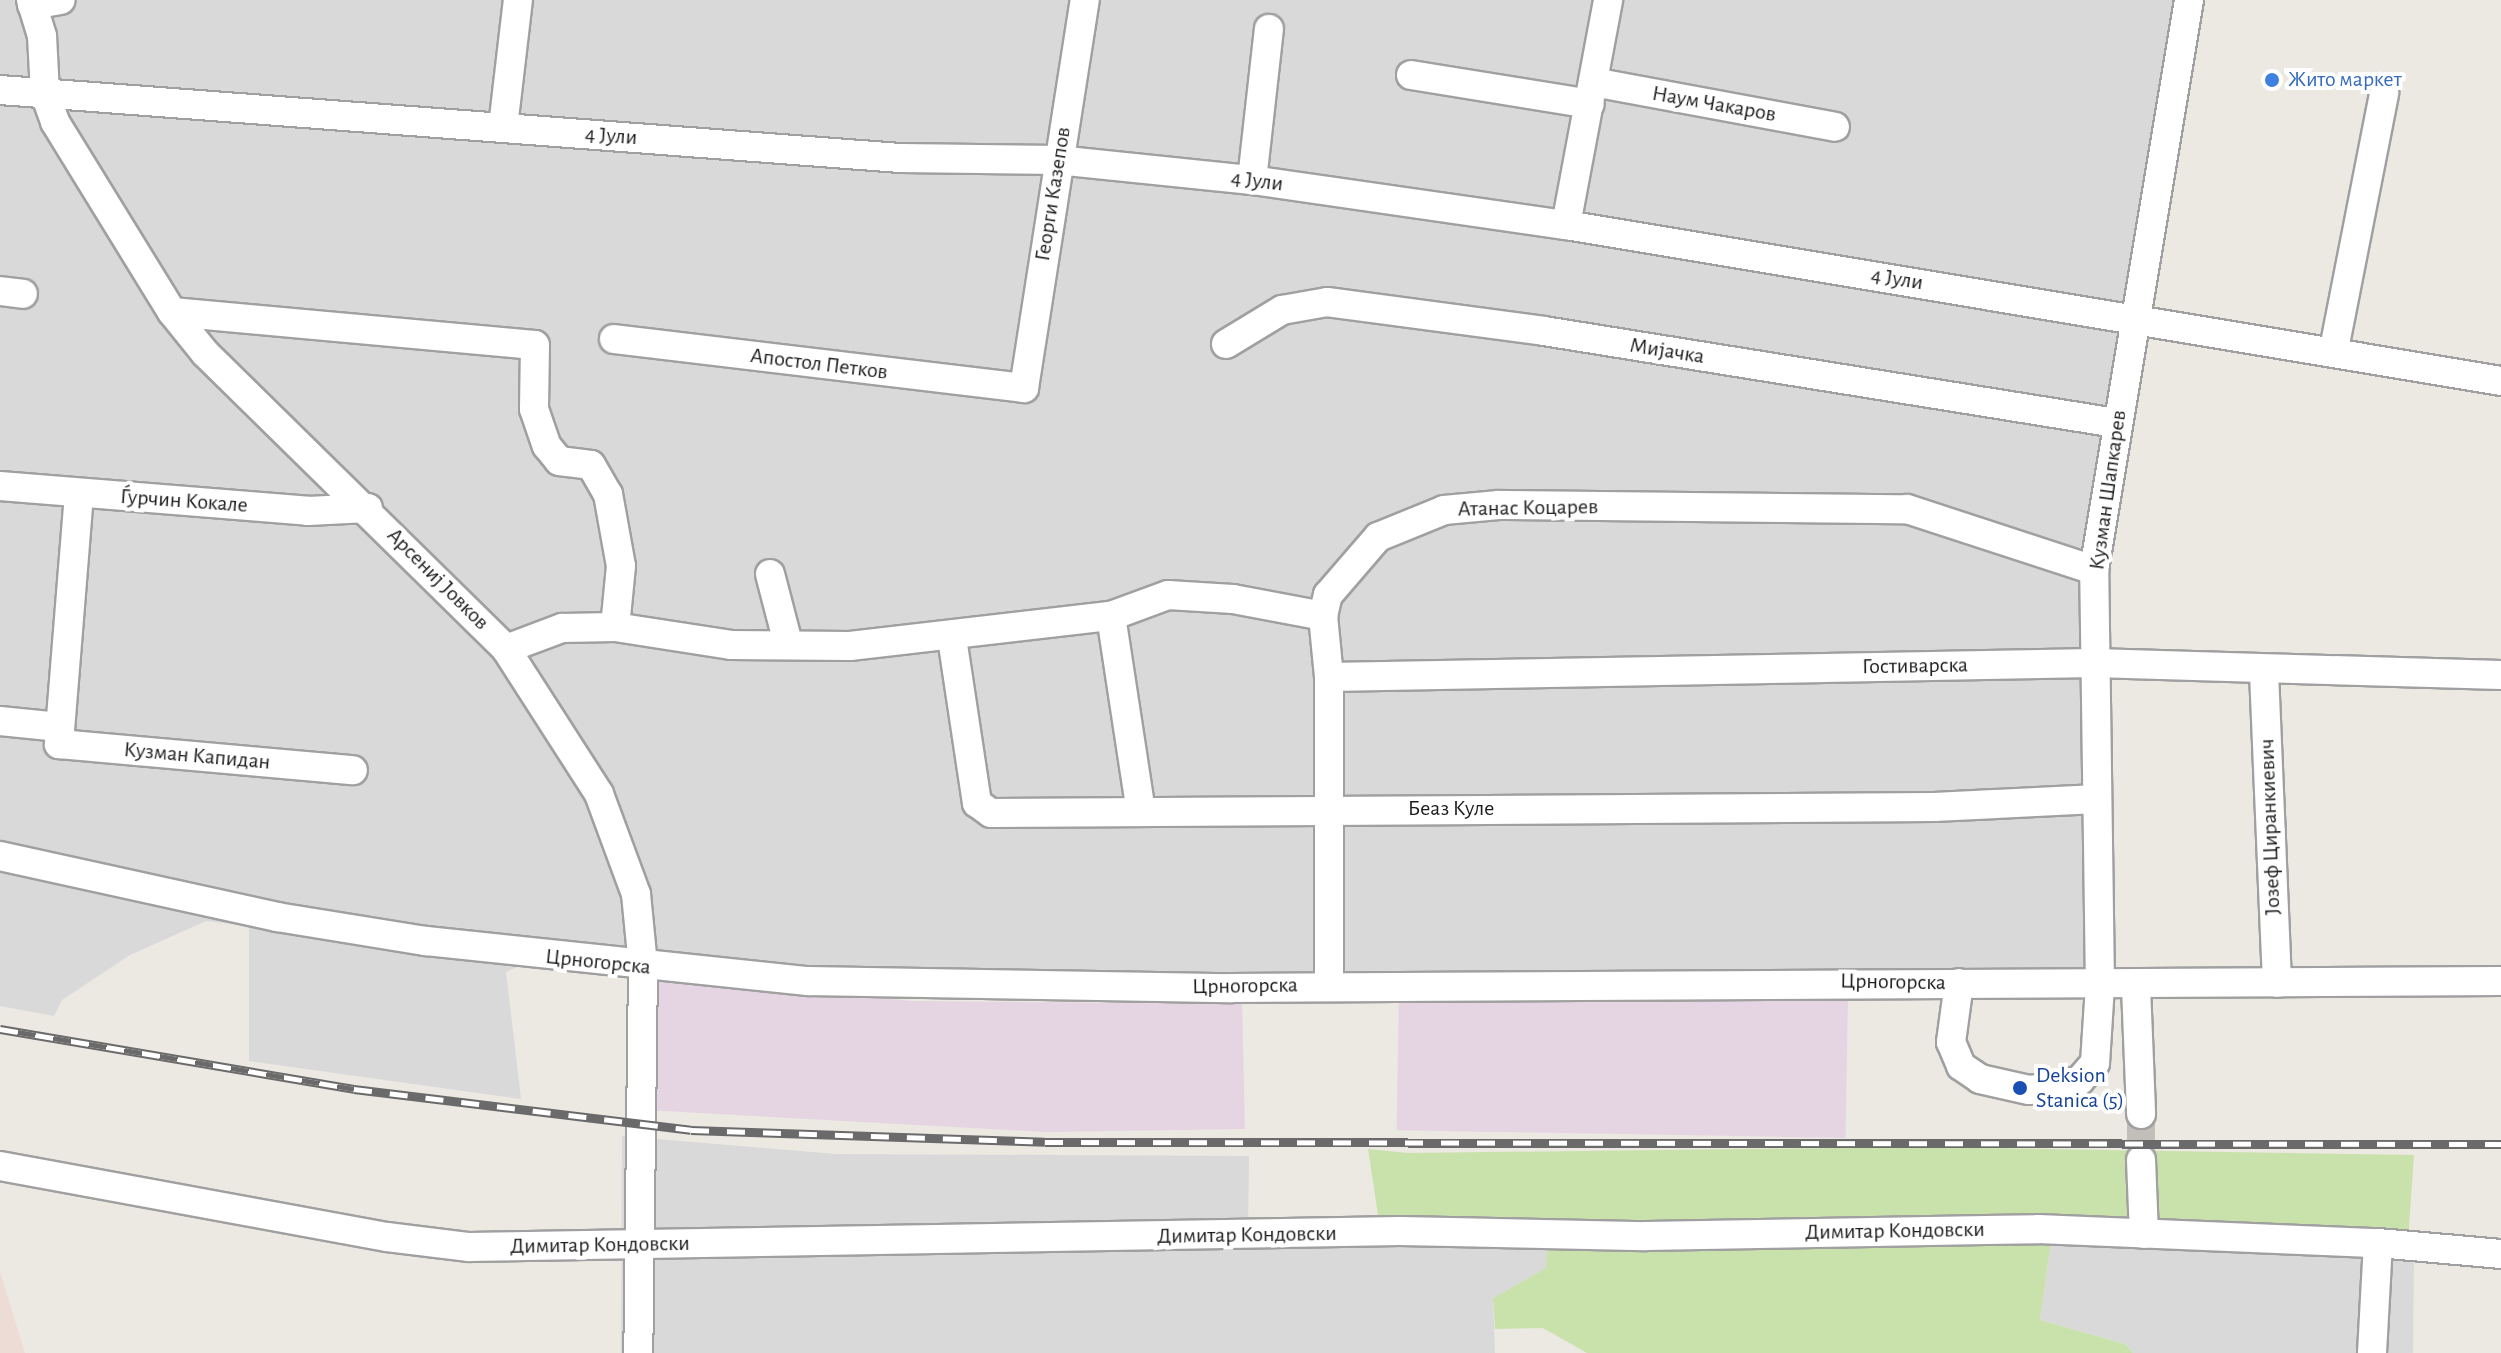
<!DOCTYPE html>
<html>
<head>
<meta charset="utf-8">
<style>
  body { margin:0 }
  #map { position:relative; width:2501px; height:1353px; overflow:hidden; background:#ece8e2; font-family:"Alegreya Sans",sans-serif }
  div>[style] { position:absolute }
  .residential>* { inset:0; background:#dad9d9 }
  .industrial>* { inset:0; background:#e5d5e2; transform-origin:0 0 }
  .military>* { inset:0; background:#eddcd6 }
  .grass>* { inset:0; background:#c9e2ac }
  .minor-tunnel>* { height:28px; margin-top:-14px; transform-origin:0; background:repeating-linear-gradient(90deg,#c2bfba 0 28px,transparent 0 42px) }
  .roads { filter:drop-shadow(2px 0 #a0a0a0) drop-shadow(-2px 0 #a0a0a0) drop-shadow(0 2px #a0a0a0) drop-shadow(0 -2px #a0a0a0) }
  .minor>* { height:28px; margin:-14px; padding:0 14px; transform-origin:14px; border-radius:14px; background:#fff }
  .rail>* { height:9px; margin-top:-4.5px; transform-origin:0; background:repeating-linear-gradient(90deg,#fff 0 18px,#6a6a6a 0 36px); box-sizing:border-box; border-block:2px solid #6a6a6a }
  .dots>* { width:22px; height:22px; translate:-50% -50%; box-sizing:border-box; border:4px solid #fff; border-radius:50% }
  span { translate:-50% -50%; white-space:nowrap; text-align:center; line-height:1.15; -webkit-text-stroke:8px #fff; paint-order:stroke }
  .shop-label { font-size:22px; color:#366cbe }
  .left { translate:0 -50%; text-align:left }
  .street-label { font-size:22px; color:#1c1c1c }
  .transit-label { font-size:22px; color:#164399 }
</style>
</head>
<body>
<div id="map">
  <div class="residential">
    <div style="clip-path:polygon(0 0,2189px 0,2104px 494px,2100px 986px,1230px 988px,540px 956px,506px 972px,521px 1099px,249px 1061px,249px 926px,206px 921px,130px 955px,62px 1000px,54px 1016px,0 1006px)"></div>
    <div style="clip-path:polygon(622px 1136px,836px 1154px,1249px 1156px,1248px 1231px,1551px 1221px,1546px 1268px,1493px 1298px,1495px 1353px,621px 1353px)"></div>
    <div style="clip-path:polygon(2054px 1221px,2414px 1258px,2413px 1353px,2133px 1353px,2125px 1344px,2040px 1320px)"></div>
  </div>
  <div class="industrial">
    <div style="clip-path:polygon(655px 978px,913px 1001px,1242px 1004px,1245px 1129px,1046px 1132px,646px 1110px)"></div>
    <div style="left:1848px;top:997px;width:141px;height:449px;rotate:91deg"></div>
  </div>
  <div class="military">
    <div style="clip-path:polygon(0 1272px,25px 1353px,0 1353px)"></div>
  </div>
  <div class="grass">
    <div style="clip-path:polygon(1918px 1147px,2414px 1155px,2408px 1241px,2054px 1221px,2040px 1320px,2125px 1344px,2133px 1353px,1587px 1353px,1543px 1328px,1495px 1329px,1493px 1298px,1546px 1268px,1550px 1221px,1380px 1228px,1368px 1149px,1408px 1153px)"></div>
  </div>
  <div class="minor-tunnel">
    <div style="left:2141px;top:1114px;width:46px;rotate:90deg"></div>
  </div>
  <div class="roads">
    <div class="minor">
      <div style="left:31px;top:0;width:38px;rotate:73deg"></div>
      <div style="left:42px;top:36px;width:58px;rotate:87deg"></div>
      <div style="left:45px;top:94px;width:30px;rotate:70deg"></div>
      <div style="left:55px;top:122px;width:223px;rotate:58.4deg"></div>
      <div style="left:172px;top:312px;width:53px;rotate:51.2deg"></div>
      <div style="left:205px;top:353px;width:422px;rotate:44.5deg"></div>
      <div style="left:506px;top:649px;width:172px;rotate:57.3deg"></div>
      <div style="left:599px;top:794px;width:107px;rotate:69.7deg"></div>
      <div style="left:636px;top:894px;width:72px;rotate:84.4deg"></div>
      <div style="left:643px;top:966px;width:387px;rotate:90.7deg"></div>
      <div style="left:32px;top:5px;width:29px;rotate:-10deg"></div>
      <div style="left:1411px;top:75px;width:181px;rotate:9.2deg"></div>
      <div style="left:1593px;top:82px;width:246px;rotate:10.5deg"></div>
      <div style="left:0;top:90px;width:904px;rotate:4.32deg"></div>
      <div style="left:901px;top:158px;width:156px;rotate:0.7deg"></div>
      <div style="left:1057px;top:160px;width:196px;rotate:5.9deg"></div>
      <div style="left:1252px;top:180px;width:317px;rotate:8.2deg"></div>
      <div style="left:1566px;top:225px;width:948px;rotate:9.47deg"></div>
      <div style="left:503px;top:127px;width:128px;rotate:-83.3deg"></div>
      <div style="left:1252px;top:180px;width:152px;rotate:-83.6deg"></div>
      <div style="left:1566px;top:225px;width:229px;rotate:-79.4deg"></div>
      <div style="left:0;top:291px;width:23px;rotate:7deg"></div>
      <div style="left:172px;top:312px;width:364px;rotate:5.2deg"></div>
      <div style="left:535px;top:345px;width:64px;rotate:90.9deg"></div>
      <div style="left:534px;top:409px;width:39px;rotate:71deg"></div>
      <div style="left:547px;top:446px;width:19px;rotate:51deg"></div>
      <div style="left:559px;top:461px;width:32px;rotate:7deg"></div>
      <div style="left:591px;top:465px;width:34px;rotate:60deg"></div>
      <div style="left:608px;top:494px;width:73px;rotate:79.8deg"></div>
      <div style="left:621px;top:566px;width:61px;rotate:95.6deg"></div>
      <div style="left:614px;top:339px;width:413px;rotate:6.8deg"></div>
      <div style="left:1024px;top:388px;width:393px;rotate:-81.1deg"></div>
      <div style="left:1226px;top:344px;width:66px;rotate:-31.3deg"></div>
      <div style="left:1282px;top:310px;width:46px;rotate:-10.1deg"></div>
      <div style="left:1327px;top:302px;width:219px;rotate:7.6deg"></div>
      <div style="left:1544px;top:331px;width:579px;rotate:9.14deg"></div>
      <div style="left:2334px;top:349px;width:261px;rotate:-78.9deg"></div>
      <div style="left:0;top:486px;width:309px;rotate:4.6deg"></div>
      <div style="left:308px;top:511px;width:60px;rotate:-2.9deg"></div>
      <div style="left:79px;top:494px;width:251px;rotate:94.6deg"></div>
      <div style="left:59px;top:744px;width:295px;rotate:5.1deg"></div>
      <div style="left:770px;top:574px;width:71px;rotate:75.4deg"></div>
      <div style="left:1111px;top:616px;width:198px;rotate:81.3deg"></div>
      <div style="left:952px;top:638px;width:167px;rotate:81.4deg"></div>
      <div style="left:977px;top:803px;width:17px;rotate:36deg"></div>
      <div style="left:991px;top:813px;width:943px;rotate:-0.36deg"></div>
      <div style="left:1934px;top:807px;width:163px;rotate:-2.8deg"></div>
      <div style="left:506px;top:649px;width:60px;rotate:-20.6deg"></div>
      <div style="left:562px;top:628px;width:53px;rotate:-1.1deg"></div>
      <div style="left:615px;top:627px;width:117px;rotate:8.8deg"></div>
      <div style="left:731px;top:645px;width:119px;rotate:0.5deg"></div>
      <div style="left:850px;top:646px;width:263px;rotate:-6.6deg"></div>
      <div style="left:1111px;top:616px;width:61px;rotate:-20.2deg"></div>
      <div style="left:1168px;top:595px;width:65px;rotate:3.5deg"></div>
      <div style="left:1233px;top:599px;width:92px;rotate:10.7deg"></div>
      <div style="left:2264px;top:672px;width:311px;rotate:87.6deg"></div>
      <div style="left:1329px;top:677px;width:765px;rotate:-1.05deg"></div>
      <div style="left:2094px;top:663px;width:407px;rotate:1.7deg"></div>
      <div style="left:0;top:721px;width:60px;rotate:5.7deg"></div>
      <div style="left:0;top:856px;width:284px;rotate:12.4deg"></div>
      <div style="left:277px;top:917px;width:151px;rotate:9.2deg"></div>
      <div style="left:426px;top:941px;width:384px;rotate:6deg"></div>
      <div style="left:808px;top:981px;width:422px;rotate:1deg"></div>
      <div style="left:1230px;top:988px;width:1271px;rotate:-0.32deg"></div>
      <div style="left:1959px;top:983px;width:60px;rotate:97.7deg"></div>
      <div style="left:1951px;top:1042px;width:26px;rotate:67deg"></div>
      <div style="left:1961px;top:1066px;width:23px;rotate:34deg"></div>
      <div style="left:1980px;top:1079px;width:50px;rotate:12.7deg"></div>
      <div style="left:2029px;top:1090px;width:27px;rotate:-6deg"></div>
      <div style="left:2056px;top:1087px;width:25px;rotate:-16deg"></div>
      <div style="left:2080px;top:1080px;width:23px;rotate:-49deg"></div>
      <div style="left:2095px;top:1063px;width:77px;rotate:-86.3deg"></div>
      <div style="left:2100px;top:986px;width:416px;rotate:-90.8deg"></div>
      <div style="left:2094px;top:570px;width:578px;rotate:-80.54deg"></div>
      <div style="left:1329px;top:985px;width:308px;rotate:-90deg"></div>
      <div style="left:1329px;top:677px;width:61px;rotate:-95.6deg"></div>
      <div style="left:1323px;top:616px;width:22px;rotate:-77deg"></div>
      <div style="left:1328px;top:595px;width:77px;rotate:-49.2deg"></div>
      <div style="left:1378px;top:537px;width:71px;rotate:-22.2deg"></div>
      <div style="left:1444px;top:510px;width:55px;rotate:-5.2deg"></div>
      <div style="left:1499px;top:505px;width:408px;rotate:0.6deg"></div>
      <div style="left:1907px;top:509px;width:197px;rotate:18.1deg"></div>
      <div style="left:2136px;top:987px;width:127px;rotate:87.7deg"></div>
      <div style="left:2141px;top:1160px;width:74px;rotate:87.7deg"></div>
      <div style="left:0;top:1166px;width:393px;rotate:10.4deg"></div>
      <div style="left:387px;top:1237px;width:83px;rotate:7deg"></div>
      <div style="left:469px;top:1247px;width:931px;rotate:-0.98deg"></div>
      <div style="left:1400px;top:1231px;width:246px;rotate:1.2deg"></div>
      <div style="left:1646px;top:1236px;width:392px;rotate:-1deg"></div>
      <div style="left:2038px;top:1229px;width:340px;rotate:2.4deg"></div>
      <div style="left:2378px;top:1243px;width:123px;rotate:5.1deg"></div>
      <div style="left:2372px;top:1353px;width:110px;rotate:-86.9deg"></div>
    </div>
  </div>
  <div class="rail">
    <div style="left:0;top:1029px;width:359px;rotate:9.6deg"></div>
    <div style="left:354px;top:1089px;width:339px;rotate:6.9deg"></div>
    <div style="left:691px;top:1130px;width:354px;rotate:1.9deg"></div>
    <div style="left:1045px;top:1142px;width:1456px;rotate:0.08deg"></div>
  </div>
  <div class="dots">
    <div style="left:2272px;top:80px;background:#3f7fe0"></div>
    <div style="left:2020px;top:1088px;background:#1a4fb4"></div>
  </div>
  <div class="shop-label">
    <span class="left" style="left:2288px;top:80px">Жито маркет</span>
  </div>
  <div class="street-label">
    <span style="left:1714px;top:104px;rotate:10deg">Наум Чакаров</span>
    <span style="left:611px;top:136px;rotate:4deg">4 Јули</span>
    <span style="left:1257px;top:181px;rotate:7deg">4 Јули</span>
    <span style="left:1053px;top:194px;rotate:-81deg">Георги Казепов</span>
    <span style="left:1897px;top:279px;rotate:9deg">4 Јули</span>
    <span style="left:1667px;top:351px;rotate:9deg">Мијачка</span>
    <span style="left:819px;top:364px;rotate:7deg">Апостол Петков</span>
    <span style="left:2108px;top:490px;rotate:-82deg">Кузман Шапкарев</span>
    <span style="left:184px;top:501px;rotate:4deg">Ѓурчин Кокале</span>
    <span style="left:1528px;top:508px;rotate:-1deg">Атанас Коцарев</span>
    <span style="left:438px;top:579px;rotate:45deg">Арсениј Јовков</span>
    <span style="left:1915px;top:666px;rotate:-1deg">Гостиварска</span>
    <span style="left:197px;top:756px;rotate:5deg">Кузман Капидан</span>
    <span style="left:1451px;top:809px">Беаз Куле</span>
    <span style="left:2270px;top:827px;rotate:-92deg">Јозеф Циранкиевич</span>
    <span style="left:598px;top:962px;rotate:6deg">Црногорска</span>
    <span style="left:1893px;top:982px;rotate:1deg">Црногорска</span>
    <span style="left:1245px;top:986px;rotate:-1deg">Црногорска</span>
    <span style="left:1895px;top:1231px;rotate:-1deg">Димитар Кондовски</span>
    <span style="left:1247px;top:1235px;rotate:-1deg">Димитар Кондовски</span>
    <span style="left:600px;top:1245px;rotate:-1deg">Димитар Кондовски</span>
  </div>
  <div class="transit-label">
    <span class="left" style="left:2036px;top:1088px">Deksion<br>Stanica (5)</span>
  </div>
</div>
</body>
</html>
